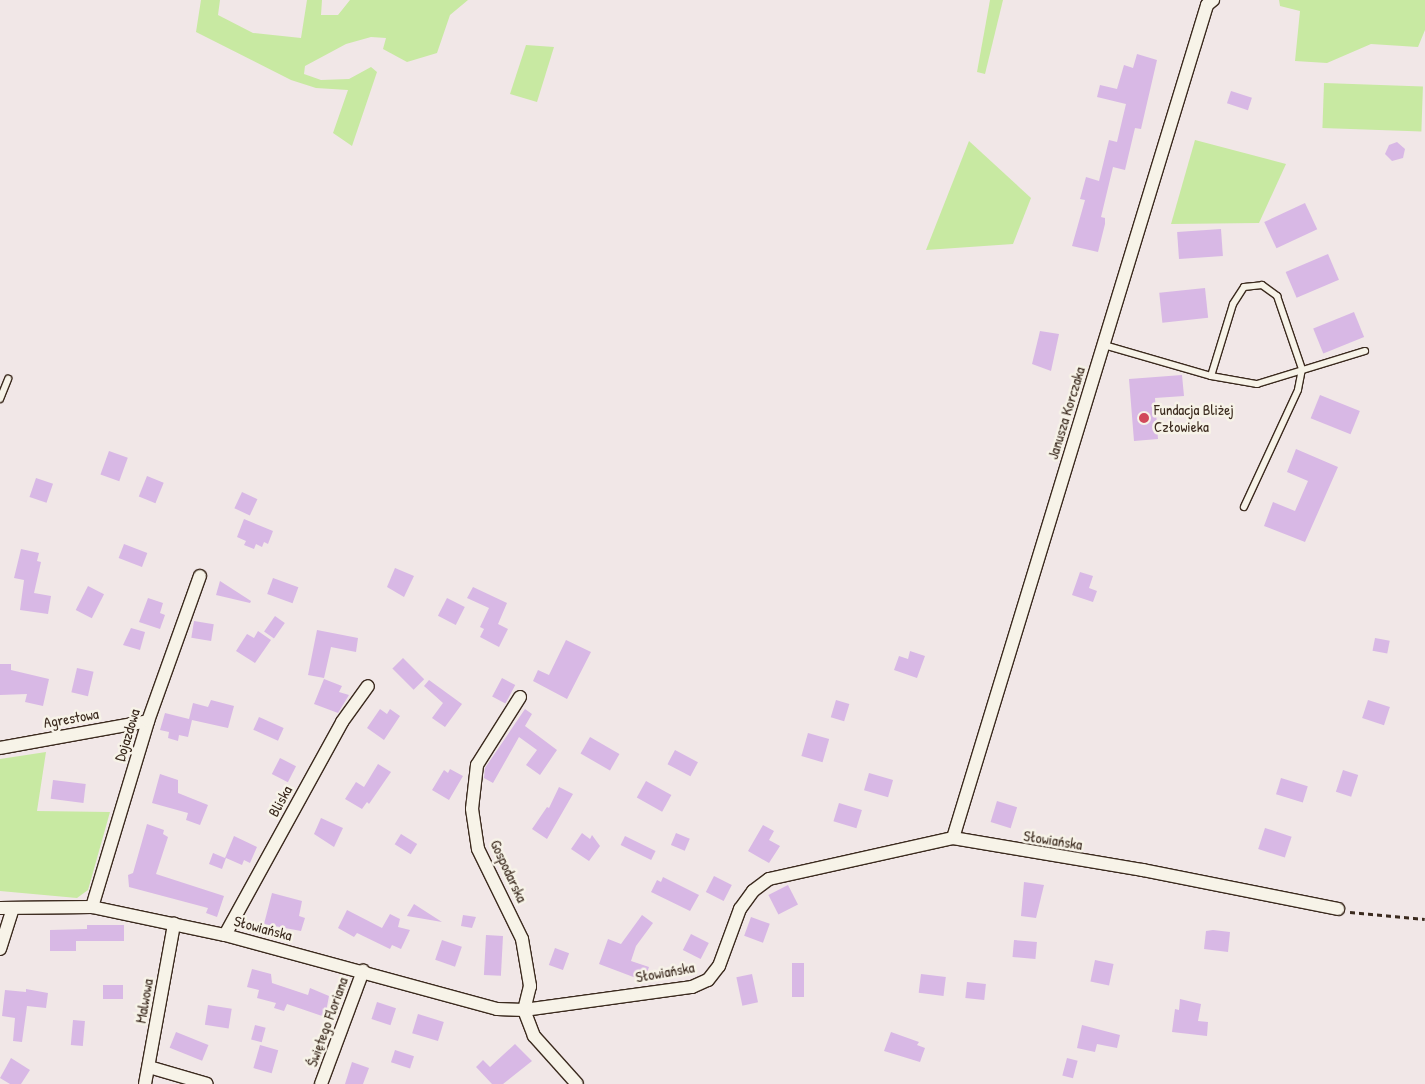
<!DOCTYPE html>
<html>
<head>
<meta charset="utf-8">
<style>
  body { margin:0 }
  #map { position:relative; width:1425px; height:1084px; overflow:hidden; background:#f1e7e7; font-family:"Patrick Hand",sans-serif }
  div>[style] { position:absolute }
  .green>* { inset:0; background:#c8e9a2; transform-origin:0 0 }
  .building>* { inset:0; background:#d8b8e5; transform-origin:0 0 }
  .path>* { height:2.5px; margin-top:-1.25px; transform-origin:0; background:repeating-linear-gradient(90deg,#3b2a1e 0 5px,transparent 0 9px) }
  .roads { filter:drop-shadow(1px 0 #3b2a1e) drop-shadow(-1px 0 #3b2a1e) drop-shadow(0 1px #3b2a1e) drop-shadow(0 -1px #3b2a1e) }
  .service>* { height:6px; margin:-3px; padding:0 3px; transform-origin:3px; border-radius:3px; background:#f7f3e8 }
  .minor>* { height:12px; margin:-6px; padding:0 6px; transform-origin:6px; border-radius:6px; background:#f7f3e8 }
  .dots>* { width:14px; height:14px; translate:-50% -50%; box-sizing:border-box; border:2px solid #f7f3e8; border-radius:50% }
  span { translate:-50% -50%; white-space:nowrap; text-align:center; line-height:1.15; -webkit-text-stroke:5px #f7f3e8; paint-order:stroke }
  .poi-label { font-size:15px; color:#3b2a1e }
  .left { translate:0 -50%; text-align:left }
  .street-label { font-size:15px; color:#3b2a1e }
</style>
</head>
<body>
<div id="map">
  <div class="green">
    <div style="clip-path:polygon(201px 0,220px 0,218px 15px,253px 33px,301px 38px,307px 0,322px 0,321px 15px,338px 15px,350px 0,468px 0,450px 15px,437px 53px,407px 62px,383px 49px,386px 38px,371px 37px,346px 44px,305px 66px,304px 74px,321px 80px,349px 79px,371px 67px,377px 72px,352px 146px,333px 133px,348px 90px,316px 88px,291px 80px,196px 32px)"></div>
    <div style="clip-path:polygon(990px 0,1003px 0,985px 74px,977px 72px)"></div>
    <div style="clip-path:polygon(1279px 0,1425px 0,1425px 30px,1418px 47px,1371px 44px,1327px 63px,1295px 61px,1300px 11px,1280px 6px)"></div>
    <div style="clip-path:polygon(526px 45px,554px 47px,537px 102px,510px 94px)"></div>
    <div style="left:1324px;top:83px;width:99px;height:45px;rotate:2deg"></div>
    <div style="clip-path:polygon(1195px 140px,1286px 164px,1259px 223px,1171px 224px)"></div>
    <div style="clip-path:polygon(969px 141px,1031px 198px,1013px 244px,926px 250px)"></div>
    <div style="clip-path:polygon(46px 752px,37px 811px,110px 812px,88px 890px,77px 898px,0 891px,0 759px)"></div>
  </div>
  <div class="building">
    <div style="clip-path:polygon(1137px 54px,1157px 60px,1141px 129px,1135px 128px,1125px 170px,1113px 167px,1101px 217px,1105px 218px,1105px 224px,1098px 252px,1072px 246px,1085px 200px,1080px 199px,1086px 177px,1099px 181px,1109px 140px,1117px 142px,1126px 104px,1097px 97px,1100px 85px,1117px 89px,1124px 65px,1133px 68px)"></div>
    <div style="left:1231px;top:91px;width:22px;height:13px;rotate:18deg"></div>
    <div style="clip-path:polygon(1397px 142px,1405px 149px,1403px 158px,1392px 161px,1385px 154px,1389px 145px)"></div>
    <div style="left:1305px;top:203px;width:29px;height:45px;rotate:65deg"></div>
    <div style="left:1221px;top:229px;width:27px;height:44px;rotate:86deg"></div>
    <div style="left:1328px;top:254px;width:28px;height:46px;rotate:67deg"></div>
    <div style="left:1205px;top:288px;width:30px;height:46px;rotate:84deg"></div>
    <div style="left:1354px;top:312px;width:27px;height:44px;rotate:68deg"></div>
    <div style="clip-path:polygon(1040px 331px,1059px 334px,1051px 371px,1032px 364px)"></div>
    <div style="clip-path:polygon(1182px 375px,1184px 396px,1155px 398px,1158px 439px,1134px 441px,1129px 379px)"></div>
    <div style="left:1320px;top:395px;width:43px;height:25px;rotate:22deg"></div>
    <div style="clip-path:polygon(1296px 449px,1338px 467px,1305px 542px,1264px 526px,1273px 502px,1295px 511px,1308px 481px,1287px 472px)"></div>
    <div style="left:109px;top:451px;width:20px;height:25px;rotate:20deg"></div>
    <div style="left:147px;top:476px;width:18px;height:22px;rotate:22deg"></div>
    <div style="left:36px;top:478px;width:18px;height:20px;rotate:19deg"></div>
    <div style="left:242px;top:492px;width:17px;height:18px;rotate:25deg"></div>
    <div style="clip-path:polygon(244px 519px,273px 531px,268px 544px,264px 542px,262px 547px,256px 544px,254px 549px,244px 545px,246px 541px,237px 537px)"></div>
    <div style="left:124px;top:544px;width:25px;height:15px;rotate:21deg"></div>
    <div style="clip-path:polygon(21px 549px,39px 553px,37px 561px,41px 562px,34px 593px,51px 596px,48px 614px,20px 610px,24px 580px,14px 578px)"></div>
    <div style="clip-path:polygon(395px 568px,414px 576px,404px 597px,387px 587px)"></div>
    <div style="clip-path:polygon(1080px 572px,1093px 576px,1089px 588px,1097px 591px,1093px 602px,1072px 595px)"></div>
    <div style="left:273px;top:578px;width:27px;height:17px;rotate:20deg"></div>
    <div style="clip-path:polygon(220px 581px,251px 601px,250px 603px,216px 595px)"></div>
    <div style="left:88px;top:586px;width:18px;height:27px;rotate:27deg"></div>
    <div style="clip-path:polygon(473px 587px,507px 603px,498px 624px,508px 629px,499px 647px,480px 637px,484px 629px,480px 627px,489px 608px,467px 598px)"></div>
    <div style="clip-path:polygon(148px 598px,163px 603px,160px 613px,165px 615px,160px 629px,139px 622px)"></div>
    <div style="left:447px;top:598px;width:20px;height:20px;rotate:27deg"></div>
    <div style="left:275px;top:616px;width:12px;height:19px;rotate:35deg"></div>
    <div style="left:194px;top:621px;width:20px;height:17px;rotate:9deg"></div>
    <div style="clip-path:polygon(131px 628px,145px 632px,140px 650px,123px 645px)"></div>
    <div style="clip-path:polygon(317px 630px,358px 638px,356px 652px,331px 647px,324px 678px,308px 675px)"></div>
    <div style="clip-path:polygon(258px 631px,271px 640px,255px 663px,236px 651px,247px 634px,254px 638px)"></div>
    <div style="left:1375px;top:638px;width:15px;height:13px;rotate:11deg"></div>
    <div style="clip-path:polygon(566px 640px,591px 652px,567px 699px,533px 681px,538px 670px,549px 675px)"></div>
    <div style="clip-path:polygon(910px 651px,925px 656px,917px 678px,894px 670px,899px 656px,908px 659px)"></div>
    <div style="left:403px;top:658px;width:30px;height:15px;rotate:45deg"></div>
    <div style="clip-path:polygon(0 664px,11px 664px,11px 670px,49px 679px,43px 706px,25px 702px,27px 694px,0 695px)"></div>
    <div style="left:77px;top:668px;width:17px;height:25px;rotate:13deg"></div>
    <div style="left:502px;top:678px;width:15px;height:21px;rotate:28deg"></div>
    <div style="clip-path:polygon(324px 679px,342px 686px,339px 692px,349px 695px,338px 713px,314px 704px)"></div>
    <div style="clip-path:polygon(429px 680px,462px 704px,445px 727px,432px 718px,443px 703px,424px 686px)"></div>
    <div style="clip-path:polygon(211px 700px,234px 706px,228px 728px,192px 720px,188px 737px,179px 735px,178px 741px,168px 738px,169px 732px,160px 730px,165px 713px,189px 719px,193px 703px,208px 707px)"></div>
    <div style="left:836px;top:700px;width:14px;height:18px;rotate:17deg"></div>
    <div style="left:1368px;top:700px;width:23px;height:19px;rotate:18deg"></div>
    <div style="clip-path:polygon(380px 709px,387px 714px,390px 709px,400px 716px,384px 740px,367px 728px)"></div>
    <div style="clip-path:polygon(525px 709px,532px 714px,525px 726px,557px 750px,540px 775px,526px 765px,537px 750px,519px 737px,493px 783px,484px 778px,485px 768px)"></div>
    <div style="left:259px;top:717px;width:27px;height:14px;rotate:24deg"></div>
    <div style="left:808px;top:733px;width:22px;height:24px;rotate:16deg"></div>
    <div style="left:590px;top:737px;width:34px;height:19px;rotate:30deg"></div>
    <div style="left:675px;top:750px;width:26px;height:16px;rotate:28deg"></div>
    <div style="left:280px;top:758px;width:18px;height:18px;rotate:27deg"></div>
    <div style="clip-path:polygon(378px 764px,391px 772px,369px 804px,367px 802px,362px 809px,345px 799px,356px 782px,364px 787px)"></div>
    <div style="clip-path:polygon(450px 769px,463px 776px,449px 800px,432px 790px,444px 770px,448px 773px)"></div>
    <div style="left:1343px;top:770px;width:16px;height:23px;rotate:18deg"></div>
    <div style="left:869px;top:773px;width:25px;height:18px;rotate:16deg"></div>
    <div style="clip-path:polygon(160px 774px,178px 780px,178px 793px,208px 805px,200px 825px,186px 820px,188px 813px,152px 803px)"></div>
    <div style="left:1281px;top:778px;width:28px;height:17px;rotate:17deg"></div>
    <div style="left:53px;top:780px;width:33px;height:19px;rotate:7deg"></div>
    <div style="left:646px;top:781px;width:29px;height:19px;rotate:29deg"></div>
    <div style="clip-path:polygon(559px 787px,573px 794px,547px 839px,532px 829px,547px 807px,549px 808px)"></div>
    <div style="left:997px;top:801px;width:21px;height:22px;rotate:17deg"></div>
    <div style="left:839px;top:803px;width:24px;height:19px;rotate:17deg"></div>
    <div style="clip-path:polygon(321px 818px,343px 828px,334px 847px,314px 834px)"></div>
    <div style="clip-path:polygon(147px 824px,164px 830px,163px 834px,168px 837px,156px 874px,224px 896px,217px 917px,206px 913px,208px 908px,129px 887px,128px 875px,133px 873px)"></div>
    <div style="clip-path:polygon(763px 825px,774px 831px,769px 840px,780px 846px,769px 863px,748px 851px)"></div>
    <div style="left:1265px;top:828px;width:28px;height:22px;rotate:18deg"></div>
    <div style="clip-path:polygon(582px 833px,590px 839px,592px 835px,600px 846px,589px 861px,571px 849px)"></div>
    <div style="left:676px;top:833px;width:15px;height:13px;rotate:23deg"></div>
    <div style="left:401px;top:834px;width:19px;height:12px;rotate:32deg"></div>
    <div style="clip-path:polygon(234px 836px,257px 847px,250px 863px,244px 860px,242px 865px,226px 858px,222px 869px,209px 864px,213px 853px,225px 858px)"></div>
    <div style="left:625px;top:836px;width:34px;height:10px;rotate:26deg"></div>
    <div style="left:714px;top:876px;width:20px;height:18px;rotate:27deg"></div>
    <div style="clip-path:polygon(663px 877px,699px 895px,690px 911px,651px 892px,657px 880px,661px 882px)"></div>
    <div style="clip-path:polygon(1024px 882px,1044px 885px,1036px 918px,1021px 916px)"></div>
    <div style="left:788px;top:885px;width:22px;height:22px;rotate:63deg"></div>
    <div style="clip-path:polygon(272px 893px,302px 901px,299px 916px,305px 918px,301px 931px,264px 924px)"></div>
    <div style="clip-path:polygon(414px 904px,442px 922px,407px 916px)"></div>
    <div style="clip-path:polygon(347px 910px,382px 928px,390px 914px,400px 919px,398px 927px,410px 930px,401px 949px,392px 945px,390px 949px,357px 933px,354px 937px,338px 928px)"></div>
    <div style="clip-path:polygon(463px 915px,476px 917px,472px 928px,461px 926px)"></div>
    <div style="clip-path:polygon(642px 915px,653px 923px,636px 946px,631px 961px,649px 967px,644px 981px,599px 964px,608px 939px,621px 944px)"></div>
    <div style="left:751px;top:917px;width:20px;height:20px;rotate:20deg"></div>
    <div style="clip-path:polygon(87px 925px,124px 925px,124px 941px,76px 941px,76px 951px,50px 951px,50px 930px,87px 929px)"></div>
    <div style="clip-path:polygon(1213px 930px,1230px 932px,1228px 952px,1204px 949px,1206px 931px)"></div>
    <div style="left:691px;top:934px;width:20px;height:18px;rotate:27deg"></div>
    <div style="left:486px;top:935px;width:17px;height:40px;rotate:3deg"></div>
    <div style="left:442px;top:940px;width:21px;height:21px;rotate:19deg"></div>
    <div style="left:1014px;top:940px;width:23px;height:17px;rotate:5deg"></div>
    <div style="left:555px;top:948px;width:15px;height:18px;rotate:20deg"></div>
    <div style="left:1095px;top:960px;width:19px;height:22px;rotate:12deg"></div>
    <div style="left:792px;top:963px;width:12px;height:34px"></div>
    <div style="clip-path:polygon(252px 969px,271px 974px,272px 983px,308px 995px,310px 988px,329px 996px,325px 1017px,287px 1004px,284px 1011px,274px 1008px,276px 1003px,257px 998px,259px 990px,247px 987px)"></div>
    <div style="left:752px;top:974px;width:29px;height:16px;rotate:78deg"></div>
    <div style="left:921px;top:974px;width:25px;height:19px;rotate:7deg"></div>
    <div style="left:967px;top:982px;width:19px;height:16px;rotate:6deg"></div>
    <div style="left:103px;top:985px;width:20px;height:14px"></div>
    <div style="clip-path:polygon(26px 989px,48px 993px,46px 1008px,27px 1006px,22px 1042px,13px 1041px,15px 1018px,2px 1016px,5px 990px,26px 992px)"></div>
    <div style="clip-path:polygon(1180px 999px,1201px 1004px,1198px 1021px,1208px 1022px,1207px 1036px,1172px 1032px,1175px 1009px,1179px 1010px)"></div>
    <div style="left:377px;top:1002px;width:20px;height:18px;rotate:18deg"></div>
    <div style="left:208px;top:1005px;width:24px;height:20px;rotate:9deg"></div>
    <div style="left:418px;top:1014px;width:27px;height:20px;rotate:17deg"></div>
    <div style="left:73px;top:1020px;width:12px;height:25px;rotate:5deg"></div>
    <div style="left:255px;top:1025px;width:11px;height:15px;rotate:15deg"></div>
    <div style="clip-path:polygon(1082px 1025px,1120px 1035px,1117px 1048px,1097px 1044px,1095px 1052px,1077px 1048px)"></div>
    <div style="left:176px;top:1032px;width:35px;height:17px;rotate:22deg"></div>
    <div style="clip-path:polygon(891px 1032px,919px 1042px,917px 1045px,925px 1048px,920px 1062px,884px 1051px)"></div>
    <div style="clip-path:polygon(515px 1044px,532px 1061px,503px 1084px,492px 1084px,476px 1067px,483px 1060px,490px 1067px)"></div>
    <div style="left:260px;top:1045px;width:19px;height:24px;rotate:16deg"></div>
    <div style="left:395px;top:1050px;width:20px;height:13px;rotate:18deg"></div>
    <div style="clip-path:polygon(11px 1058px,30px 1070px,21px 1084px,10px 1084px,0 1078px)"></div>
    <div style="left:1067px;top:1058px;width:11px;height:18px;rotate:15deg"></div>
    <div style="clip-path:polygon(352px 1062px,369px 1068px,363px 1084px,345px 1084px)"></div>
  </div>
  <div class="path">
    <div style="left:1350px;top:912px;width:75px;rotate:5.3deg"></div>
  </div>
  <div class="roads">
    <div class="service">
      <div style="left:1104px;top:345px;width:111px;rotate:16.2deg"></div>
      <div style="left:1211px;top:376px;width:75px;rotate:-73deg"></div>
      <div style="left:1233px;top:304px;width:20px;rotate:-57deg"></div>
      <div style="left:1244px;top:287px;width:18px;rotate:-6deg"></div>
      <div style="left:1262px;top:285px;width:19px;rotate:36deg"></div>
      <div style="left:1277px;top:296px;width:77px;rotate:71.1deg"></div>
      <div style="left:1302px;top:369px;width:21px;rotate:101deg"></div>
      <div style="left:1298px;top:390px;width:129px;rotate:114.8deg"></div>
      <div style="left:1211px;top:376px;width:47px;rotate:9.9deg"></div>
      <div style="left:1257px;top:384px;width:113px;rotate:-17deg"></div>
      <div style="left:0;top:399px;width:22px;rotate:-68deg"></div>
    </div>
    <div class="minor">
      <div style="left:520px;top:697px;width:80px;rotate:122.3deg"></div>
      <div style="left:477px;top:765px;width:44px;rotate:96.5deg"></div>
      <div style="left:472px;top:809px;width:40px;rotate:81.5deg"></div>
      <div style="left:478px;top:849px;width:100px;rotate:63.9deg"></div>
      <div style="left:522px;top:939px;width:48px;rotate:80.3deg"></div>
      <div style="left:530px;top:986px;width:25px;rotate:104deg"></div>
      <div style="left:524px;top:1010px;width:28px;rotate:69deg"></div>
      <div style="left:534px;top:1036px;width:64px;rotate:48.1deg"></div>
      <div style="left:0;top:748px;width:150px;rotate:-10.3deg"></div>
      <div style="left:953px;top:838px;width:871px;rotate:-73.04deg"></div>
      <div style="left:1207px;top:5px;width:8px;rotate:-40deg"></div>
      <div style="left:92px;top:907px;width:194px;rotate:-73.2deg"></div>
      <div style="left:148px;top:721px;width:154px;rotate:-70.3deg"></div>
      <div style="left:0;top:908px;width:92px;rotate:-0.6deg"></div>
      <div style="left:92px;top:907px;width:136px;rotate:11.9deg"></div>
      <div style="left:225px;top:935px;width:282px;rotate:15.2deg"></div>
      <div style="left:497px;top:1009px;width:27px;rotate:2deg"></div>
      <div style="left:524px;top:1010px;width:170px;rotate:-7.8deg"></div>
      <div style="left:692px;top:987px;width:17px;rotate:-24deg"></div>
      <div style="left:708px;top:980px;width:18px;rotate:-52deg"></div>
      <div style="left:719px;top:966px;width:61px;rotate:-69.8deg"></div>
      <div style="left:740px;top:909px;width:22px;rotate:-54deg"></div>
      <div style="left:753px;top:891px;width:20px;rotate:-37deg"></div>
      <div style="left:769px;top:879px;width:189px;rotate:-12.6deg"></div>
      <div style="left:953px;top:838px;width:193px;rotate:9.6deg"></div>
      <div style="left:1143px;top:870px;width:199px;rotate:11.3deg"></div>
      <div style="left:225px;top:935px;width:243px;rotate:-61.2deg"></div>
      <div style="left:342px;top:722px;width:44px;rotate:-54.2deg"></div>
      <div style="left:0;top:949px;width:43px;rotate:-72.4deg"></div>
      <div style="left:149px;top:1067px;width:60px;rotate:16.3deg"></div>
      <div style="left:145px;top:1084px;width:163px;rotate:-79.7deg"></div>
      <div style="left:321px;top:1084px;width:121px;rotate:-69.6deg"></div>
    </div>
  </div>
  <div class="dots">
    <div style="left:1144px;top:418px;background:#d1495b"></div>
  </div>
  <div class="poi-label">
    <span class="left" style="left:1154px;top:418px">Fundacja Bliżej<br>Człowieka</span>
  </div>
  <div class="street-label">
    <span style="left:1066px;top:413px;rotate:-73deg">Janusza Korczaka</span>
    <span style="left:71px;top:718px;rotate:-10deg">Agrestowa</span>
    <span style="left:127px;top:735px;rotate:-73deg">Dojazdowa</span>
    <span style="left:280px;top:801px;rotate:-61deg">Bliska</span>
    <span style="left:1053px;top:840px;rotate:9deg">Słowiańska</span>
    <span style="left:509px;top:871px;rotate:65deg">Gospodarska</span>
    <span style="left:263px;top:928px;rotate:15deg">Słowiańska</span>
    <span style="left:665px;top:972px;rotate:-10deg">Słowiańska</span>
    <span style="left:144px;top:1001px;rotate:-80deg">Malwowa</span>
    <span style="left:327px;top:1022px;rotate:-70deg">Świętego Floriana</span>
  </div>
</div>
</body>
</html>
